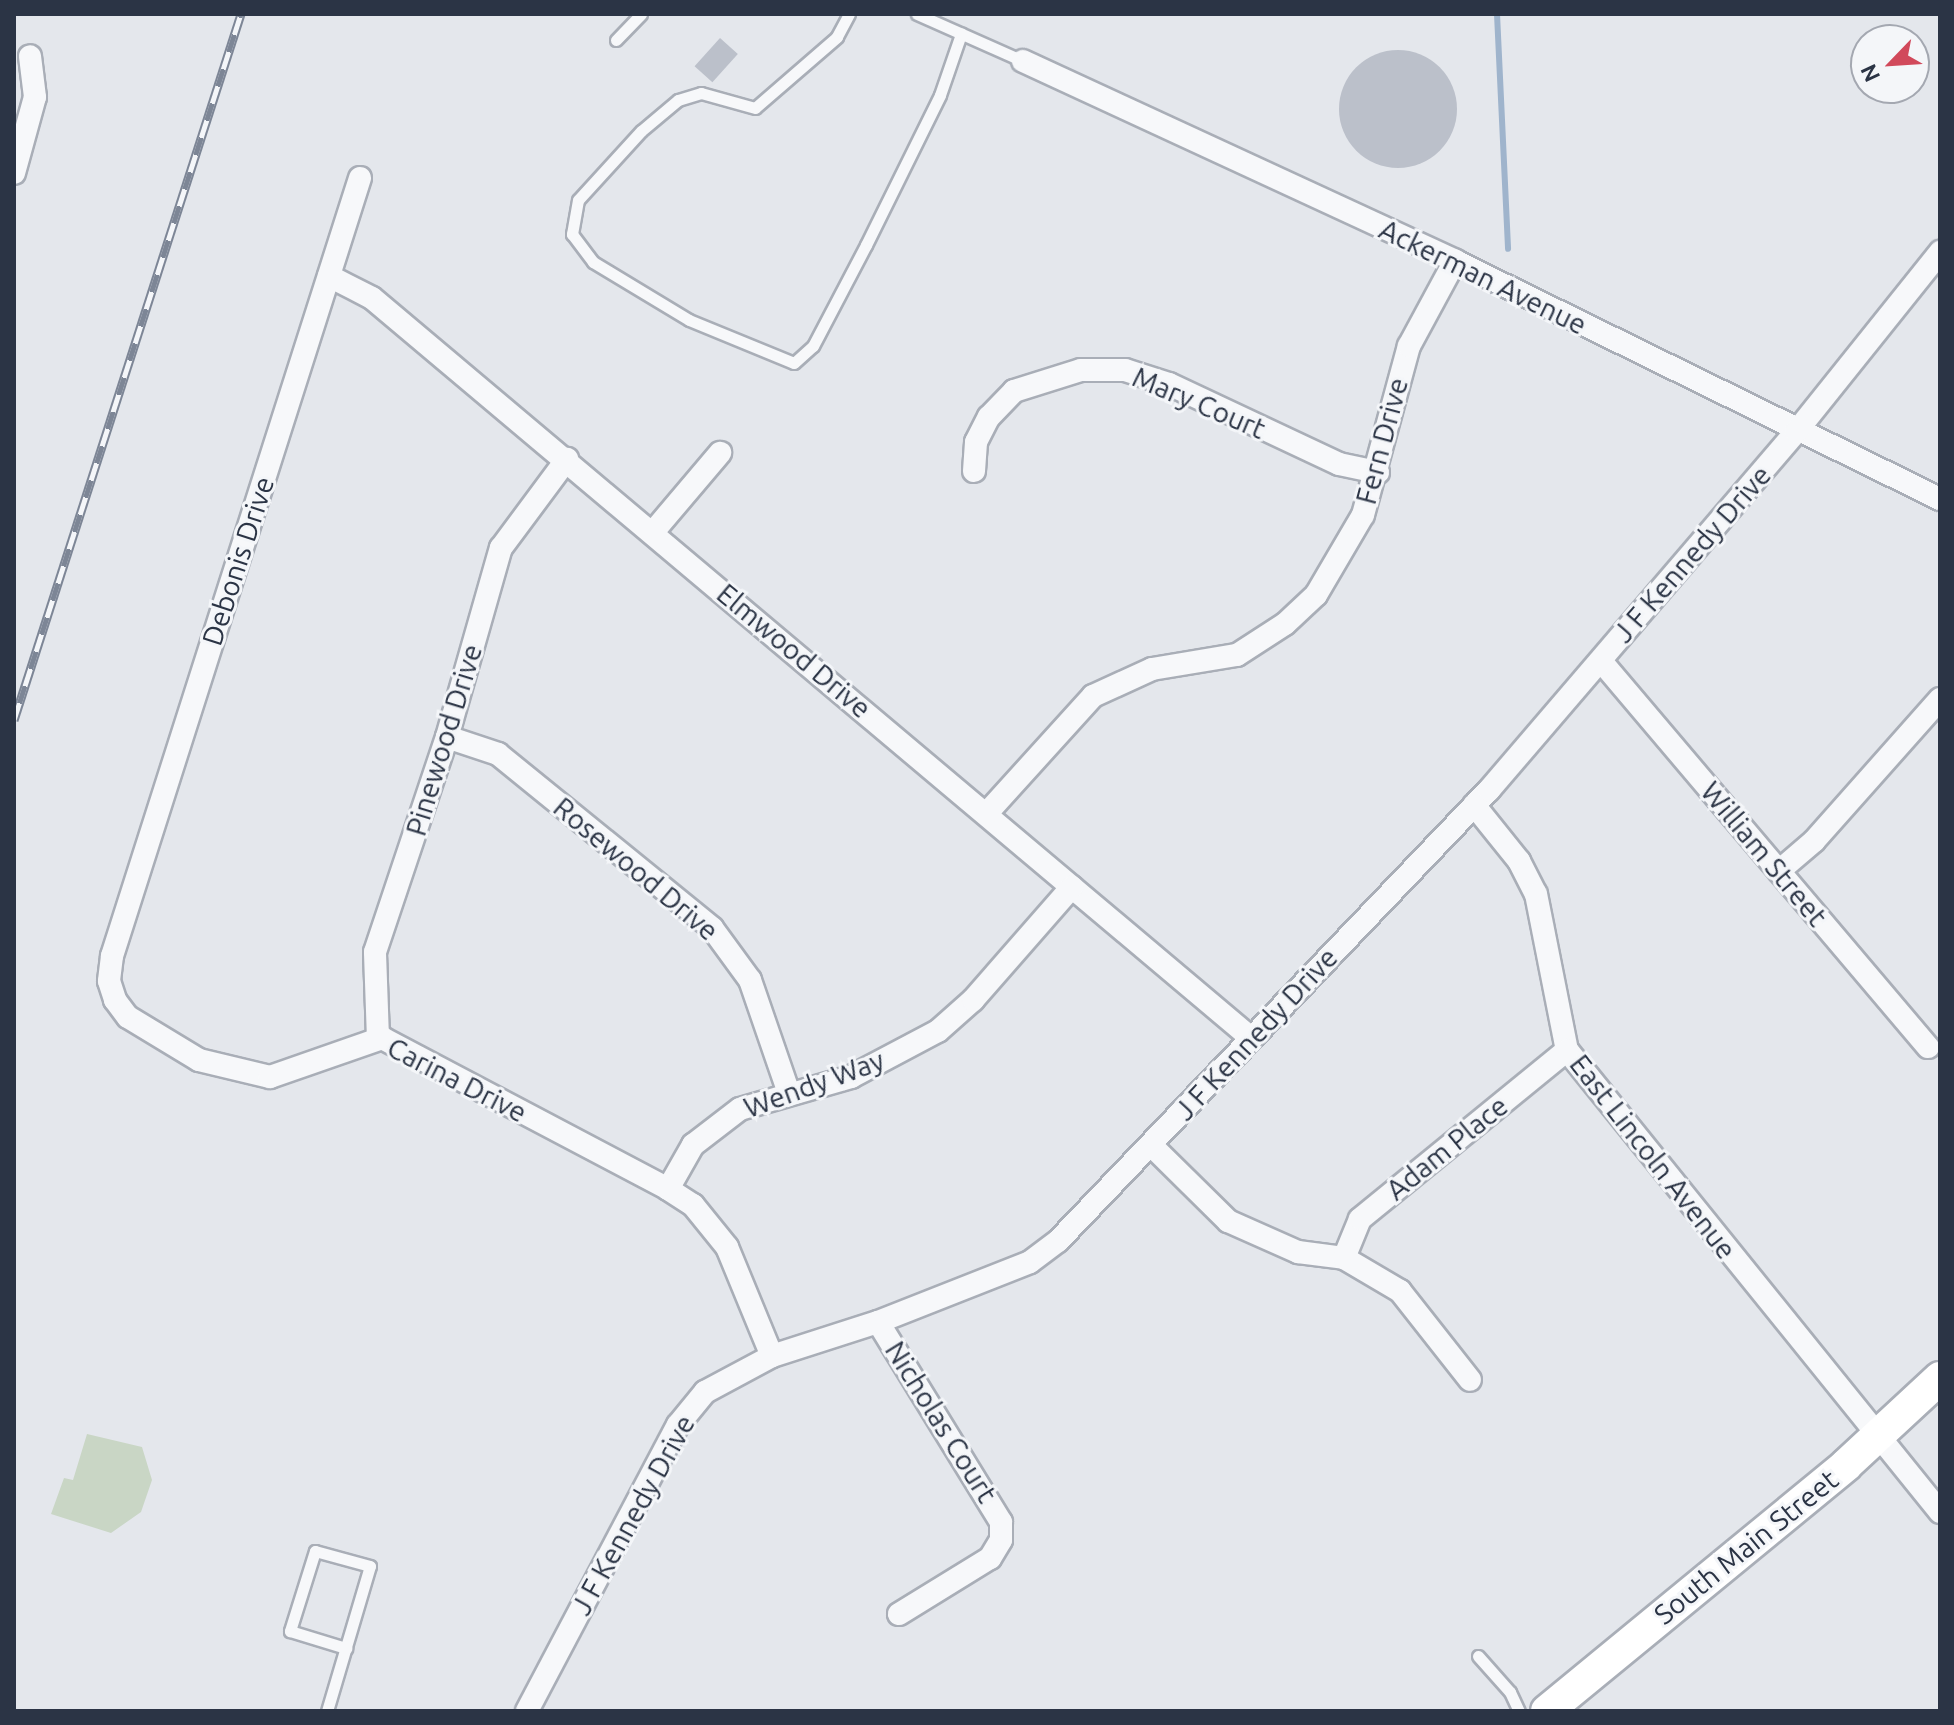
<!DOCTYPE html>
<html>
<head>
<meta charset="utf-8">
<style>
  body { margin:0 }
  #map { position:relative; width:1954px; height:1725px; overflow:hidden; background:#e4e7ec; font-family:Ubuntu,sans-serif }
  div>[style] { position:absolute }
  .green>* { inset:0; background:#c9d6c5 }
  .stream>* { height:6px; margin:-3px; padding:0 3px; transform-origin:3px; border-radius:3px; background:#9fb4cc }
  .building>* { inset:0; background:#bbc0ca; transform-origin:0 0 }
  .round { border-radius:50% }
  .roads { filter:drop-shadow(2px 0 #a9aeb7) drop-shadow(-2px 0 #a9aeb7) drop-shadow(0 2px #a9aeb7) drop-shadow(0 -2px #a9aeb7) }
  .lane>* { height:11px; margin:-5.5px; padding:0 5.5px; transform-origin:5.5px; border-radius:5.5px; background:#f7f8fa }
  .street>* { height:22px; margin:-11px; padding:0 11px; transform-origin:11px; border-radius:11px; background:#f7f8fa }
  .secondary>* { height:32px; margin:-16px; padding:0 16px; transform-origin:16px; border-radius:16px; background:#fff }
  .rail>* { height:9px; margin-top:-4.5px; transform-origin:0; background:repeating-linear-gradient(90deg,#f4f6f9 0 18px,#7d8696 0 36px); box-sizing:border-box; border-block:2px solid #7d8696 }
  span { translate:-50% -50%; white-space:nowrap; text-align:center; line-height:1.15; -webkit-text-stroke:6px #f4f6f9; paint-order:stroke }
  .street-label { font-size:28px; color:#2b3445 }
  .frame { position:absolute; inset:0; border:16px solid #2b3445; pointer-events:none }
  .north { position:absolute; left:1850px; top:24px; width:80px; height:80px; box-sizing:border-box; background:#f4f6f9; border:2px solid #a4a8b1; border-radius:50%; rotate:245deg; font-size:22px; font-weight:700; line-height:32px; text-align:center; color:#2b3445 }
  .north::after { content:''; display:block; margin:auto; width:28px; height:36px; background:#d1495b; clip-path:polygon(50% 0,100% 100%,50% 72%,0 100%) }
</style>
</head>
<body>
<div id="map">
  <div class="green">
    <div style="clip-path:polygon(87px 1434px,142px 1447px,152px 1480px,141px 1512px,111px 1533px,51px 1514px,64px 1478px,73px 1480px)"></div>
  </div>
  <div class="stream">
    <div style="left:1497px;top:14px;width:235px;rotate:87.3deg"></div>
  </div>
  <div class="building">
    <div style="left:720px;top:38px;width:24px;height:38px;rotate:42deg"></div>
    <div class="round" style="left:1339px;top:50px;width:118px;height:118px"></div>
  </div>
  <div class="roads">
    <div class="lane">
      <div style="left:849px;top:14px;width:26px;rotate:118deg"></div>
      <div style="left:837px;top:37px;width:108px;rotate:139.1deg"></div>
      <div style="left:755px;top:108px;width:56px;rotate:-164.5deg"></div>
      <div style="left:701px;top:93px;width:24px;rotate:163deg"></div>
      <div style="left:678px;top:100px;width:48px;rotate:140deg"></div>
      <div style="left:641px;top:131px;width:93px;rotate:132.4deg"></div>
      <div style="left:578px;top:200px;width:35px;rotate:100deg"></div>
      <div style="left:572px;top:234px;width:35px;rotate:53deg"></div>
      <div style="left:593px;top:262px;width:112px;rotate:31.1deg"></div>
      <div style="left:689px;top:320px;width:113px;rotate:22.3deg"></div>
      <div style="left:794px;top:363px;width:25px;rotate:-42deg"></div>
      <div style="left:813px;top:346px;width:114px;rotate:-62.3deg"></div>
      <div style="left:866px;top:245px;width:167px;rotate:-63.7deg"></div>
      <div style="left:940px;top:95px;width:65px;rotate:-71deg"></div>
      <div style="left:917px;top:14px;width:116px;rotate:23.9deg"></div>
      <div style="left:616px;top:40px;width:36px;rotate:-46deg"></div>
      <div style="left:1478px;top:1656px;width:48px;rotate:48.4deg"></div>
      <div style="left:1510px;top:1692px;width:21px;rotate:65deg"></div>
      <div style="left:327px;top:1711px;width:151px;rotate:-73.5deg"></div>
      <div style="left:370px;top:1566px;width:57px;rotate:-164.7deg"></div>
      <div style="left:315px;top:1551px;width:84px;rotate:107.4deg"></div>
      <div style="left:290px;top:1631px;width:59px;rotate:16.9deg"></div>
    </div>
    <div class="street">
      <div style="left:1023px;top:61px;width:476px;rotate:24.8deg"></div>
      <div style="left:1455px;top:261px;width:540px;rotate:26.14deg"></div>
      <div style="left:14px;top:173px;width:79px;rotate:-74.6deg"></div>
      <div style="left:35px;top:97px;width:41px;rotate:-97deg"></div>
      <div style="left:360px;top:178px;width:817px;rotate:107.68deg"></div>
      <div style="left:112px;top:956px;width:25px;rotate:97deg"></div>
      <div style="left:109px;top:981px;width:20px;rotate:72deg"></div>
      <div style="left:115px;top:1000px;width:21px;rotate:53deg"></div>
      <div style="left:128px;top:1017px;width:83px;rotate:31.2deg"></div>
      <div style="left:199px;top:1060px;width:73px;rotate:13.5deg"></div>
      <div style="left:270px;top:1077px;width:119px;rotate:-19.2deg"></div>
      <div style="left:382px;top:1038px;width:323px;rotate:27.8deg"></div>
      <div style="left:668px;top:1189px;width:30px;rotate:33deg"></div>
      <div style="left:693px;top:1205px;width:54px;rotate:51deg"></div>
      <div style="left:727px;top:1247px;width:118px;rotate:67.6deg"></div>
      <div style="left:329px;top:276px;width:48px;rotate:27.1deg"></div>
      <div style="left:372px;top:298px;width:1148px;rotate:40.09deg"></div>
      <div style="left:974px;top:471px;width:29px;rotate:-86deg"></div>
      <div style="left:976px;top:442px;width:28px;rotate:-63deg"></div>
      <div style="left:989px;top:417px;width:36px;rotate:-46deg"></div>
      <div style="left:1014px;top:391px;width:70px;rotate:-17.4deg"></div>
      <div style="left:1081px;top:370px;width:44px"></div>
      <div style="left:1125px;top:370px;width:46px;rotate:17.7deg"></div>
      <div style="left:1169px;top:384px;width:188px;rotate:25.2deg"></div>
      <div style="left:1339px;top:464px;width:40px;rotate:12deg"></div>
      <div style="left:653px;top:532px;width:104px;rotate:-49.7deg"></div>
      <div style="left:1601px;top:661px;width:506px;rotate:49.73deg"></div>
      <div style="left:447px;top:737px;width:54px;rotate:18.4deg"></div>
      <div style="left:498px;top:754px;width:276px;rotate:39.1deg"></div>
      <div style="left:712px;top:928px;width:64px;rotate:53.8deg"></div>
      <div style="left:750px;top:980px;width:120px;rotate:71deg"></div>
      <div style="left:1474px;top:805px;width:72px;rotate:51.2deg"></div>
      <div style="left:1519px;top:861px;width:37px;rotate:63deg"></div>
      <div style="left:1536px;top:894px;width:159px;rotate:78.8deg"></div>
      <div style="left:1567px;top:1050px;width:594px;rotate:51.08deg"></div>
      <div style="left:987px;top:813px;width:158px;rotate:-47.8deg"></div>
      <div style="left:1093px;top:696px;width:65px;rotate:-24.6deg"></div>
      <div style="left:1152px;top:669px;width:86px;rotate:-9.4deg"></div>
      <div style="left:1237px;top:655px;width:57px;rotate:-32.9deg"></div>
      <div style="left:1285px;top:624px;width:42px;rotate:-43.1deg"></div>
      <div style="left:1316px;top:595px;width:93px;rotate:-59.6deg"></div>
      <div style="left:1363px;top:515px;width:175px;rotate:-74.8deg"></div>
      <div style="left:1409px;top:346px;width:97px;rotate:-61.6deg"></div>
      <div style="left:1779px;top:871px;width:46px;rotate:-40.6deg"></div>
      <div style="left:1814px;top:841px;width:190px;rotate:-48.4deg"></div>
      <div style="left:378px;top:1039px;width:87px;rotate:-92deg"></div>
      <div style="left:375px;top:952px;width:227px;rotate:-71.5deg"></div>
      <div style="left:447px;top:737px;width:197px;rotate:-74.1deg"></div>
      <div style="left:501px;top:548px;width:111px;rotate:-53.4deg"></div>
      <div style="left:1152px;top:1146px;width:107px;rotate:44.6deg"></div>
      <div style="left:1228px;top:1221px;width:77px;rotate:23.9deg"></div>
      <div style="left:1298px;top:1252px;width:46px;rotate:7.4deg"></div>
      <div style="left:1344px;top:1258px;width:65px;rotate:30.5deg"></div>
      <div style="left:1400px;top:1291px;width:113px;rotate:51.8deg"></div>
      <div style="left:668px;top:1189px;width:51px;rotate:-60.4deg"></div>
      <div style="left:693px;top:1145px;width:59px;rotate:-37.5deg"></div>
      <div style="left:740px;top:1109px;width:116px;rotate:-16.1deg"></div>
      <div style="left:851px;top:1077px;width:98px;rotate:-27.9deg"></div>
      <div style="left:938px;top:1031px;width:47px;rotate:-41.5deg"></div>
      <div style="left:973px;top:1000px;width:150px;rotate:-48.8deg"></div>
      <div style="left:1344px;top:1258px;width:42px;rotate:-67.7deg"></div>
      <div style="left:1360px;top:1219px;width:267px;rotate:-39.2deg"></div>
      <div style="left:878px;top:1322px;width:235px;rotate:58.4deg"></div>
      <div style="left:1001px;top:1522px;width:18px;rotate:90deg"></div>
      <div style="left:1001px;top:1540px;width:21px;rotate:121deg"></div>
      <div style="left:990px;top:1558px;width:107px;rotate:148.4deg"></div>
      <div style="left:527px;top:1711px;width:323px;rotate:-62.2deg"></div>
      <div style="left:678px;top:1425px;width:43px;rotate:-50.7deg"></div>
      <div style="left:705px;top:1392px;width:76px;rotate:-28.2deg"></div>
      <div style="left:772px;top:1356px;width:111px;rotate:-17.8deg"></div>
      <div style="left:878px;top:1322px;width:163px;rotate:-21.5deg"></div>
      <div style="left:1030px;top:1262px;width:35px;rotate:-37deg"></div>
      <div style="left:1058px;top:1241px;width:624px;rotate:-46.3deg"></div>
      <div style="left:1489px;top:790px;width:472px;rotate:-49.4deg"></div>
      <div style="left:1796px;top:432px;width:231px;rotate:-51.3deg"></div>
    </div>
    <div class="secondary">
      <div style="left:1547px;top:1711px;width:387px;rotate:-39.4deg"></div>
      <div style="left:1846px;top:1465px;width:128px;rotate:-42.8deg"></div>
    </div>
  </div>
  <div class="rail">
    <div style="left:14px;top:720px;width:742px;rotate:-72.18deg"></div>
  </div>
  <div class="street-label">
    <span style="left:1483px;top:277px;rotate:26deg">Ackerman Avenue</span>
    <span style="left:1199px;top:403px;rotate:23deg">Mary Court</span>
    <span style="left:1382px;top:441px;rotate:-75deg">Fern Drive</span>
    <span style="left:1692px;top:554px;rotate:-49deg">J F Kennedy Drive</span>
    <span style="left:238px;top:561px;rotate:-72deg">Debonis Drive</span>
    <span style="left:794px;top:651px;rotate:40deg">Elmwood Drive</span>
    <span style="left:444px;top:740px;rotate:-73deg">Pinewood Drive</span>
    <span style="left:1764px;top:854px;rotate:50deg">William Street</span>
    <span style="left:636px;top:869px;rotate:40deg">Rosewood Drive</span>
    <span style="left:1256px;top:1034px;rotate:-47deg">J F Kennedy Drive</span>
    <span style="left:457px;top:1080px;rotate:27deg">Carina Drive</span>
    <span style="left:814px;top:1084px;rotate:-20deg">Wendy Way</span>
    <span style="left:1447px;top:1148px;rotate:-39deg">Adam Place</span>
    <span style="left:1653px;top:1157px;rotate:52deg">East Lincoln Avenue</span>
    <span style="left:941px;top:1422px;rotate:58deg">Nicholas Court</span>
    <span style="left:633px;top:1515px;rotate:-61deg">J F Kennedy Drive</span>
    <span style="left:1746px;top:1547px;rotate:-39deg">South Main Street</span>
  </div>
  <div class="frame"></div>
  <div class="north">N</div>
</div>
</body>
</html>
